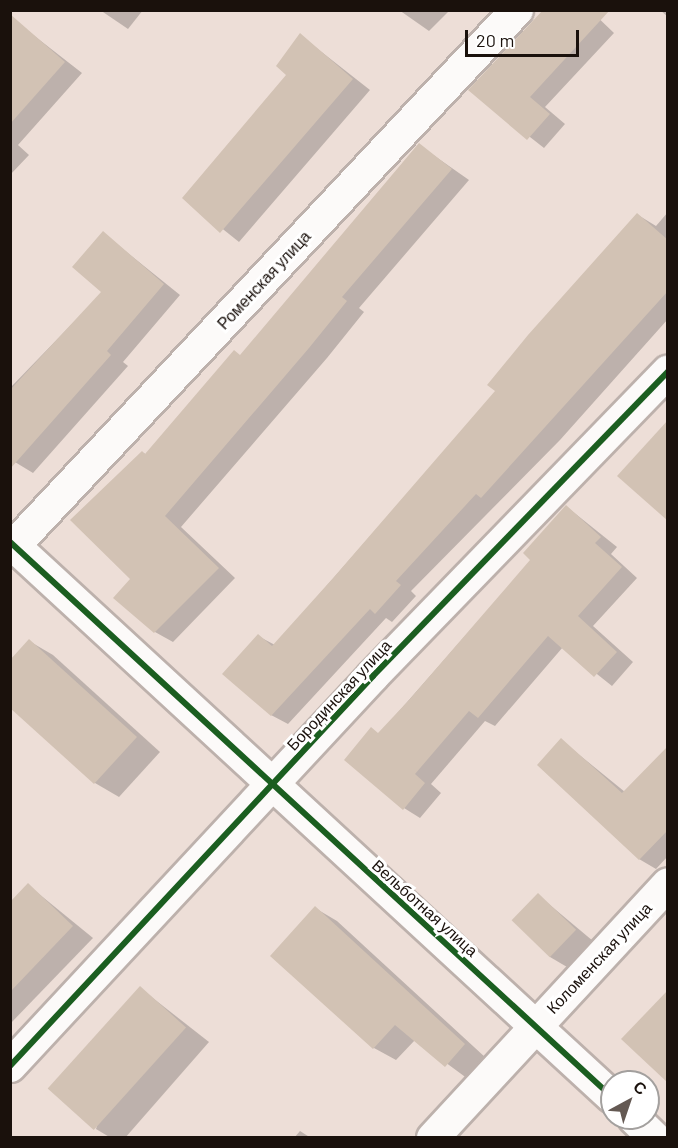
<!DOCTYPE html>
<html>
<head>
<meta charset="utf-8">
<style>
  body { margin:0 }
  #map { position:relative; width:678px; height:1148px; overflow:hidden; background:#edded7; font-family:Barlow,sans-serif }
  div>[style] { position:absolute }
  .shadow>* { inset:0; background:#0003 }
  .building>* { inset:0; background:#d2c2b4; transform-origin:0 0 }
  .roads { filter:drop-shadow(2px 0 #bdb1ac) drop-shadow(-2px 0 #bdb1ac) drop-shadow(0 2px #bdb1ac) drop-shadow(0 -2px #bdb1ac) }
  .minor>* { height:32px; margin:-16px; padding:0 16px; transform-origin:16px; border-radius:16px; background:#fcfaf9 }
  .cycleway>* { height:6px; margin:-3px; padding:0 3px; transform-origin:3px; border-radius:3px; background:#1b5e20 }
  span { translate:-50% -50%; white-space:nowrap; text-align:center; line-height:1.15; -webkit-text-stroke:6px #fff; paint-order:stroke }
  .street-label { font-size:16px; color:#1a110c }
  .frame { position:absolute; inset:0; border:12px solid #1a110c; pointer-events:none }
  .north { position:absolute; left:600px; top:1070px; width:60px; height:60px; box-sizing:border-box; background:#fff; border:2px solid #a3a09e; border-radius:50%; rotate:40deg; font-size:16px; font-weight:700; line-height:24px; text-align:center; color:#1a110c }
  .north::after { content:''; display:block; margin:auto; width:21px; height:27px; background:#645953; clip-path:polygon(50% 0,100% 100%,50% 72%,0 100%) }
  .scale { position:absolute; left:465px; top:30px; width:114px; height:27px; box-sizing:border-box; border:3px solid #1a110c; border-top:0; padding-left:8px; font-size:18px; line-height:21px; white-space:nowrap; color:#1a110c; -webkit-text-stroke:4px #fff; paint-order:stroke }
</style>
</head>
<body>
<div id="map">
  <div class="shadow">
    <div style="clip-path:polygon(100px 10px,143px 10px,128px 29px)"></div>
    <div style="clip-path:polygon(399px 10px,450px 10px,429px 31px)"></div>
    <div style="clip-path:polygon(590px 10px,614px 33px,545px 107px,565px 124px,544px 148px,470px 90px)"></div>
    <div style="clip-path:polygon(660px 10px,668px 10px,668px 17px)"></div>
    <div style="clip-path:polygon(23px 27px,82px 73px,18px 145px,29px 155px,10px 175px,10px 40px)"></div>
    <div style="clip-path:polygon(300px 35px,370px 90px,239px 242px,184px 198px,288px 75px)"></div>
    <div style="clip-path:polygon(419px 145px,469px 180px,359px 308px,364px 312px,327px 358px,181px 527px,235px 578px,173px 642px,155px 632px,132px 579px,142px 452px,147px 455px,242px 356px)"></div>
    <div style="clip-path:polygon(668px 212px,668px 319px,560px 440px,411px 591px,416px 596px,392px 622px,386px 618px,288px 724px,271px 715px,258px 636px,275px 645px,497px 391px,638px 215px,656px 226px)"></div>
    <div style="clip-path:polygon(103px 233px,180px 295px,123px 362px,128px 366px,33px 473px,10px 459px,10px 388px,103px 292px)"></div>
    <div style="clip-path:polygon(567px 507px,617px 547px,611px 554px,637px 578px,593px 626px,633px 662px,612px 686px,563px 647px,495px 726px,485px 721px,431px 784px,441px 793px,420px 818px,404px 808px,379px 734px,532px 560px)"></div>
    <div style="clip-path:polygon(29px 641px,53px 655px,160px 752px,119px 797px,95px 783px)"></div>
    <div style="clip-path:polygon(561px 740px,625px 792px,668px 759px,668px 856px,656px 869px,639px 859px)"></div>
    <div style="clip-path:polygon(28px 885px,93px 938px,10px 1024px,10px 905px)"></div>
    <div style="clip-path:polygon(538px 895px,593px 941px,567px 967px,550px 957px)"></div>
    <div style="clip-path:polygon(315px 908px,337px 921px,486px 1058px,468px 1079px,415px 1040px,396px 1060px,374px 1048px)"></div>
    <div style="clip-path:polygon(140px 988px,209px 1042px,125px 1138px,111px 1138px,96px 1129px)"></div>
    <div style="clip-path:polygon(300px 1131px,311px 1138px,294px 1138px)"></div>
  </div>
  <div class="building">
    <div style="clip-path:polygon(543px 10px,610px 10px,530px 97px,550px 114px,527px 140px,468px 90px)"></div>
    <div style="clip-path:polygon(10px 14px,65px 62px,10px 124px)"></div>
    <div style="clip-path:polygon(300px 33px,353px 79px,220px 233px,182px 198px,286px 75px,276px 66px)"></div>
    <div style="clip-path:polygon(419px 143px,452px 169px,342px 297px,347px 301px,309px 348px,165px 516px,219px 568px,154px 633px,113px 598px,130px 579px,70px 520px,142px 451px,145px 454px,234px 350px,240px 355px)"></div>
    <div style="clip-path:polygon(637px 213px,668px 240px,668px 291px,481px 498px,476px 494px,396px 581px,401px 585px,375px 614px,370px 609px,271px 716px,222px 674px,258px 634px,272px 646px,334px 577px,495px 391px,487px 385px,528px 335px)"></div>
    <div style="clip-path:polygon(103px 231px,164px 284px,107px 351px,111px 355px,10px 469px,10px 390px,101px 292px,72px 267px)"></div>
    <div style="clip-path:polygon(668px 420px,668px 521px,617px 476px)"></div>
    <div style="clip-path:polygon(566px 505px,601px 537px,595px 543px,622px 567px,578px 616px,617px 652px,594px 677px,548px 636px,478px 718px,469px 711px,415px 774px,425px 783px,403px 810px,344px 760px,371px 727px,378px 733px,409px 700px,530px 560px,523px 553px)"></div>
    <div style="clip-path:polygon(29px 639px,137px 737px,94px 784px,10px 708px,10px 660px)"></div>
    <div style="clip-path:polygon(561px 738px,622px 793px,668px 746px,668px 830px,639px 860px,537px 765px)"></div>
    <div style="clip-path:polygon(28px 883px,73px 926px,10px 992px,10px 902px)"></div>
    <div style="left:538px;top:893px;width:53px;height:38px;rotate:44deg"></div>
    <div style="clip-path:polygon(315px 906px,465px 1044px,445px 1067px,395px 1025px,373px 1049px,270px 956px)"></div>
    <div style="left:140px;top:986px;width:62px;height:138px;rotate:42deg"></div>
    <div style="clip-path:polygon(668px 990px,668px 1083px,621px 1039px)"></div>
  </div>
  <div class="roads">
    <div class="minor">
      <div style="left:10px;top:542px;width:819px;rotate:42.67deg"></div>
      <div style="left:10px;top:550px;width:741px;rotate:-46.81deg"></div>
      <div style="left:10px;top:1066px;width:533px;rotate:-47.05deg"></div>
      <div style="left:373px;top:676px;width:424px;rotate:-45.9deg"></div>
      <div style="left:634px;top:1118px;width:29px;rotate:44deg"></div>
      <div style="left:433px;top:1138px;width:346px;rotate:-47.2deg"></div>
    </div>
  </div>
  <div class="cycleway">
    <div style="left:10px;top:542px;width:819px;rotate:42.67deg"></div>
    <div style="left:10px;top:1066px;width:533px;rotate:-47.05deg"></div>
    <div style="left:373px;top:676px;width:424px;rotate:-45.9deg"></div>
  </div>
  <div class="street-label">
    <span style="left:264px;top:280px;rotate:-47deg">Роменская улица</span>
    <span style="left:339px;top:695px;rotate:-47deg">Бородинская улица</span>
    <span style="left:425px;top:908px;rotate:42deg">Вельботная улица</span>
    <span style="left:599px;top:958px;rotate:-47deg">Коломенская улица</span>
  </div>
  <div class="frame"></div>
  <div class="north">С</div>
  <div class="scale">20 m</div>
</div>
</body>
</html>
